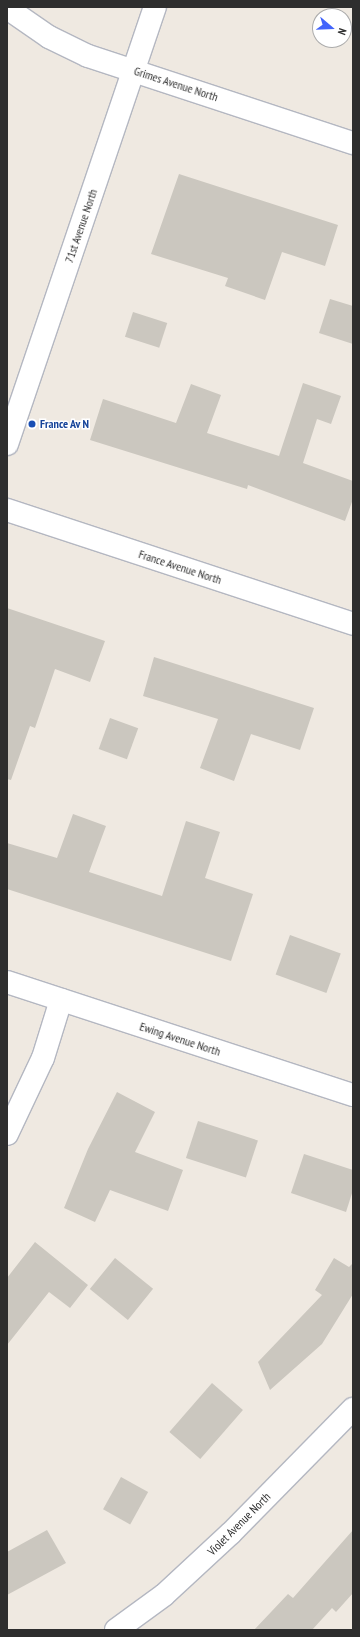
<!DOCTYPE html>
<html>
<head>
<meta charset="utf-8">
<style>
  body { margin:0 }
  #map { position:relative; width:360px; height:1637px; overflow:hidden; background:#efe9e1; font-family:"PT Sans Narrow",sans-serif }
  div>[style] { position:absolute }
  .building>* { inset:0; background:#cbc7bf; transform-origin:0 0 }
  .roads { filter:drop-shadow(1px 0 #b4b7c1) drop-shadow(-1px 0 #b4b7c1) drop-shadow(0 1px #b4b7c1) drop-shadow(0 -1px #b4b7c1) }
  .street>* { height:22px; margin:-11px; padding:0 11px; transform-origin:11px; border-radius:11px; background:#fff }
  .secondary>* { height:22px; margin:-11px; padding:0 11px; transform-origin:11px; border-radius:11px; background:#fff }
  .dots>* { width:11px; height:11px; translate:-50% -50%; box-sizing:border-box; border:2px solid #fff; border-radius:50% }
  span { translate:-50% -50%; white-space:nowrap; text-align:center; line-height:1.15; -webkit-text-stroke:3px #fff; paint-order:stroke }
  .street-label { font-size:12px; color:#2e2e2e }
  .transit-label { font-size:12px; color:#164399; font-weight:700 }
  .left { translate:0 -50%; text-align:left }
  .frame { position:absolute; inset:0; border:8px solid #2e2e2e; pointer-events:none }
  .north { position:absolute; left:312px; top:8px; width:40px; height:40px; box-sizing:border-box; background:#fff; border:1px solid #ababab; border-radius:50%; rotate:109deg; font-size:11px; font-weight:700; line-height:16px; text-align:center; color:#2e2e2e }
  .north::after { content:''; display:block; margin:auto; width:14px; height:18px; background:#4264fb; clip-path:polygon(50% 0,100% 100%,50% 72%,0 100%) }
</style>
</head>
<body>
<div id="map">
  <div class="building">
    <div style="clip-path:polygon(179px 174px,338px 225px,325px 266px,282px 252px,265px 300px,225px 286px,228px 278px,151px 254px)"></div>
    <div style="clip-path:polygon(330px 299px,353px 306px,353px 344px,319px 333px)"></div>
    <div style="left:133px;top:312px;width:36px;height:26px;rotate:18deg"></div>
    <div style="clip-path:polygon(303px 383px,341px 396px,331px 424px,317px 419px,303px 463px,353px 481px,353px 499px,345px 521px,248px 485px,247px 489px,90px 440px,103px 399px,176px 423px,191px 384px,221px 395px,207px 433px,279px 456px)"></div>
    <div style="clip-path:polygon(7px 608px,105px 641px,90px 682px,55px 669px,35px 728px,30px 726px,11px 780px,7px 779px)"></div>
    <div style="clip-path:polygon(154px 657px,314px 708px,300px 750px,251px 734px,234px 781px,200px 768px,218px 719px,143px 696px)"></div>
    <div style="left:110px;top:718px;width:30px;height:33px;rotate:20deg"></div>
    <div style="clip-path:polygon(73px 814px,106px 826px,89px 872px,162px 896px,186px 821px,220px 832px,205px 878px,253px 894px,231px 961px,7px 889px,7px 843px,57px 858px)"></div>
    <div style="left:290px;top:935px;width:54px;height:42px;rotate:20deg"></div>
    <div style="clip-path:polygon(117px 1092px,155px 1112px,135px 1152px,183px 1170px,168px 1211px,110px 1190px,95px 1222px,64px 1208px,88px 1149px)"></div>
    <div style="left:198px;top:1121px;width:63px;height:39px;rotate:18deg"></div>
    <div style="clip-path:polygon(304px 1154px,353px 1170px,353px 1190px,346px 1212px,291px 1193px)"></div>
    <div style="clip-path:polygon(35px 1242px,88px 1285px,70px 1308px,49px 1292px,7px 1345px,7px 1278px)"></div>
    <div style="left:115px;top:1258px;width:49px;height:40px;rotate:39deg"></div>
    <div style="clip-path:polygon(334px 1258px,349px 1267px,353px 1263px,353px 1294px,322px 1344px,270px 1390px,258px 1362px,322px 1295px,315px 1290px)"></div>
    <div style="left:212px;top:1383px;width:41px;height:65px;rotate:41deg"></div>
    <div style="left:121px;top:1477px;width:31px;height:37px;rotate:29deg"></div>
    <div style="clip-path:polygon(47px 1530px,66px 1563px,7px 1595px,7px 1552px)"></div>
    <div style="clip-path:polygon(353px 1530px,353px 1593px,336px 1612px,332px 1608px,312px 1630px,254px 1630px,288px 1594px,293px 1598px)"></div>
  </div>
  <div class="roads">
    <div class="street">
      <div style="left:7px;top:8px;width:51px;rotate:34.6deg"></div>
      <div style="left:49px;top:37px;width:43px;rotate:26deg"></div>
      <div style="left:88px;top:56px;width:279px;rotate:18.2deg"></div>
      <div style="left:7px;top:444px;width:461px;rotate:-71.3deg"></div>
      <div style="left:7px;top:982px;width:364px;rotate:18.1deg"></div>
      <div style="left:7px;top:1134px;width:84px;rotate:-64.7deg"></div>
      <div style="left:43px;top:1058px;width:61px;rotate:-72.8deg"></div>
      <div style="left:116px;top:1630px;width:59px;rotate:-36.1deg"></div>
      <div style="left:164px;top:1595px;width:91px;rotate:-42.8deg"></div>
      <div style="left:231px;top:1533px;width:174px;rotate:-45.5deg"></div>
    </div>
    <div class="secondary">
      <div style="left:7px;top:510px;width:364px;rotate:18.2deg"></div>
    </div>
  </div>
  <div class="dots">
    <div style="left:32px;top:424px;background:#1a4fb4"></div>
  </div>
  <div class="street-label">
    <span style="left:176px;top:84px;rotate:18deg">Grimes Avenue North</span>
    <span style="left:81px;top:226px;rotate:-71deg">71st Avenue North</span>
    <span style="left:180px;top:567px;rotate:18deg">France Avenue North</span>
    <span style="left:180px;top:1039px;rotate:18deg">Ewing Avenue North</span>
    <span style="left:239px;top:1524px;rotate:-45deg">Violet Avenue North</span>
  </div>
  <div class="transit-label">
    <span class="left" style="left:40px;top:424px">France Av N</span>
  </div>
  <div class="frame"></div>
  <div class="north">N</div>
</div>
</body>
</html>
